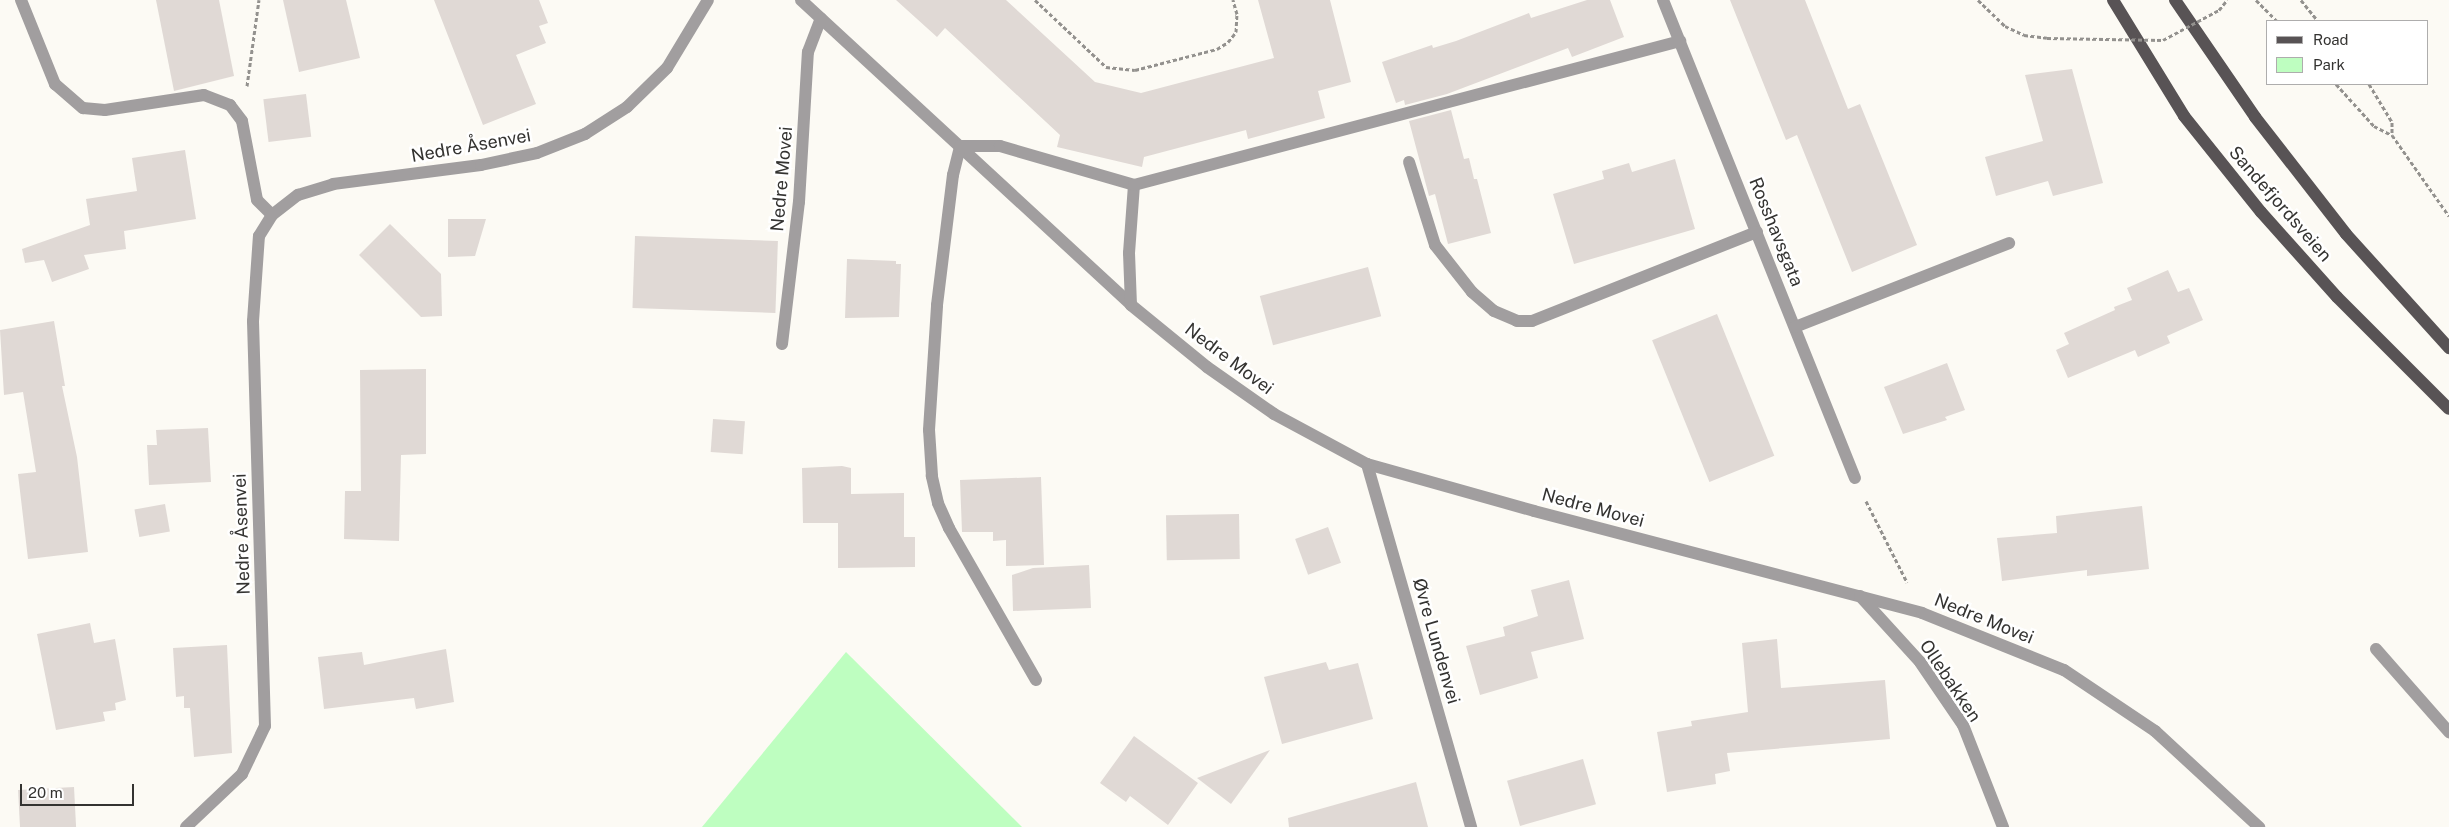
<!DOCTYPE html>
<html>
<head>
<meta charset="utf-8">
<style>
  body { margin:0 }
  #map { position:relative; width:2449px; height:827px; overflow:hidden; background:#fcfaf4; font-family:"Public Sans",sans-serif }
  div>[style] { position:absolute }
  .green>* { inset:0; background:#befec0 }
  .building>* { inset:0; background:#e0d9d5; transform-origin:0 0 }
  .path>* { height:3px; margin-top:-1.5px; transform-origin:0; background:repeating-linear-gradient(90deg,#93918e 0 4px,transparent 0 6.5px) }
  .minor>* { height:12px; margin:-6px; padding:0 6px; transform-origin:6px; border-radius:6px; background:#a19e9f }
  .major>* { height:12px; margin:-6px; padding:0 6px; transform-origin:6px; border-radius:6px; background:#585355 }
  .path-bridge>* { height:3px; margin-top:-1.5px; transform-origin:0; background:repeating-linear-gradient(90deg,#93918e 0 4px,transparent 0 6.5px) }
  span { translate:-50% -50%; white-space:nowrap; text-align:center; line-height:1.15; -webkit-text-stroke:5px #fff; paint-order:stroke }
  .street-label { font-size:18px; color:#343331 }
  .legend { position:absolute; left:2266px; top:20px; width:162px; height:65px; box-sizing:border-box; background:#fff; border:1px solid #aeadad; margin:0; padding:6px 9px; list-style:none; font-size:15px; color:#343331 }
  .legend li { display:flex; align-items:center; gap:10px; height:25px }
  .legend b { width:25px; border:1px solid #aeadad }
  .scale { position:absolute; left:20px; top:784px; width:114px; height:22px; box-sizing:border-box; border:2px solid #343331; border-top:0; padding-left:6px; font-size:15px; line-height:18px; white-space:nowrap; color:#343331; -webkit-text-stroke:4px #fff; paint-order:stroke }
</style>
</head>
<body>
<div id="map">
  <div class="green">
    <div style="clip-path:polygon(846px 652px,1022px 827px,702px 827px)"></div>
  </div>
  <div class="building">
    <div style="clip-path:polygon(156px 0,219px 0,234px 76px,174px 91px)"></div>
    <div style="clip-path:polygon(283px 0,346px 0,360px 58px,299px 72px)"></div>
    <div style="clip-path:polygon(434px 0,539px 0,548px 23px,539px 26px,546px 43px,516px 55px,536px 104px,483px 125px)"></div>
    <div style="clip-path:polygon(896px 0,1006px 0,1095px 82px,1141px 93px,1274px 58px,1258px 0,1330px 0,1351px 82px,1318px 91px,1325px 118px,1248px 139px,1246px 130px,1144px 157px,1142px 167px,1057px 147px,1060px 135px,945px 28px,937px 37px)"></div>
    <div style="clip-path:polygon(1587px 0,1610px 0,1624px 37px,1572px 57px,1568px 48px,1447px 94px,1405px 105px,1404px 100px,1396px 103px,1382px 62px,1432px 45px,1433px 48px,1456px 41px,1529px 13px,1531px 18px)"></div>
    <div style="clip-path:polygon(1730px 0,1805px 0,1848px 109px,1860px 104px,1917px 245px,1852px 272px,1797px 135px,1786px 140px)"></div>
    <div style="clip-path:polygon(2072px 69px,2103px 183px,2053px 196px,2048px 181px,1996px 196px,1985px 157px,2043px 141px,2025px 75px)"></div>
    <div style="left:306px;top:94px;width:43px;height:43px;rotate:83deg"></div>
    <div style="clip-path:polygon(1451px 110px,1464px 159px,1469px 158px,1474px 179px,1477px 179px,1491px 233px,1448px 244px,1435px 194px,1429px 196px,1409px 121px)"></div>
    <div style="clip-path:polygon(185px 150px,196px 219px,124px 231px,126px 249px,84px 255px,89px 269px,52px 282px,44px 260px,25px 263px,22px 249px,90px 225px,86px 199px,137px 191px,132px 158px)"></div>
    <div style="clip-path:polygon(1675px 159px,1695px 229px,1574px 264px,1553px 194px,1604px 179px,1602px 171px,1629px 163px,1632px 172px)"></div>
    <div style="clip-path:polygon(448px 219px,486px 219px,475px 256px,448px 257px)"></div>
    <div style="clip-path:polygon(390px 224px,441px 274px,442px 316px,421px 317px,359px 255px)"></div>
    <div style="left:635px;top:236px;width:143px;height:72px;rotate:2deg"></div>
    <div style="clip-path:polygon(847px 259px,896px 261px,896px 264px,901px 264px,899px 317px,845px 318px)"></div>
    <div style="left:1368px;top:267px;width:51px;height:112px;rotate:75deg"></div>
    <div style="clip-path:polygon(2168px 270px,2178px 292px,2189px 288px,2203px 320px,2167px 336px,2170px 343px,2138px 357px,2135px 350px,2068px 378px,2056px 350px,2069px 344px,2064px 333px,2115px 310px,2114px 307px,2132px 300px,2127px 288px)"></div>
    <div style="left:1717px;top:314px;width:153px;height:70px;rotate:68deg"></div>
    <div style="clip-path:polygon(54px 321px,65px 386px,62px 386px,77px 457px,88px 552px,28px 559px,18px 474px,36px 472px,23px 392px,4px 395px,0 330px)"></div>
    <div style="clip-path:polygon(1947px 363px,1965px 410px,1945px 417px,1947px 420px,1903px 434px,1884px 387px)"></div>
    <div style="clip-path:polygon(426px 369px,426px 454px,401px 455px,399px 541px,344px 539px,345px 491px,361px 491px,360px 370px)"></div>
    <div style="left:713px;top:419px;width:32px;height:33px;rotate:4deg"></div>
    <div style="clip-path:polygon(208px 428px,211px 482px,149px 485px,147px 445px,157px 445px,156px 430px)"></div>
    <div style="clip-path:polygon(842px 466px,851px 468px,851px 494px,904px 493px,904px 537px,915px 537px,915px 567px,838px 568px,838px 523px,803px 523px,802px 468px)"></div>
    <div style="clip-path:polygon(1041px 477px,1044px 565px,1006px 566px,1006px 540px,993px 541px,993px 532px,962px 532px,960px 480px)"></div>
    <div style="left:165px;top:504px;width:28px;height:31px;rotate:80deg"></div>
    <div style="clip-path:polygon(2142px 506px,2149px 569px,2087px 576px,2087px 570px,2002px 581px,1997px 538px,2057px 533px,2056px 516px)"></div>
    <div style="left:1239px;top:514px;width:45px;height:73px;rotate:89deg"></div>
    <div style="left:1328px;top:527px;width:38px;height:35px;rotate:70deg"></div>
    <div style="clip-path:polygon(1089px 565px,1091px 608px,1013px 611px,1012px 575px,1033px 568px)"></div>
    <div style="clip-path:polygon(1569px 580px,1584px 639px,1531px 652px,1538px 678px,1480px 695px,1466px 646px,1505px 636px,1503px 627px,1538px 616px,1531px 590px)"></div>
    <div style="clip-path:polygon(90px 623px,94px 643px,115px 639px,126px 700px,115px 703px,116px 710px,103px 712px,105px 721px,56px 730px,37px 634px)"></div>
    <div style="clip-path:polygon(1777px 639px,1781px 688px,1885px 680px,1890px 739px,1727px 753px,1730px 771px,1715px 774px,1716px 784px,1667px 792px,1657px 732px,1692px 726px,1691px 721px,1748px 712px,1742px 643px)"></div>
    <div style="clip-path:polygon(227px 645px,232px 753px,194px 757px,190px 708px,184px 708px,184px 696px,176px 697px,173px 648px)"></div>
    <div style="clip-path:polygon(446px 649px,454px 702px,416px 709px,414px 698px,324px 709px,318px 657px,362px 652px,364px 665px)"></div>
    <div style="clip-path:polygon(1326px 662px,1329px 670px,1358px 663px,1373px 719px,1282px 744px,1264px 677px)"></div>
    <div style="clip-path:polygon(1134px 736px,1198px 783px,1168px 825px,1130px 796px,1126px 802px,1100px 783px)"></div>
    <div style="clip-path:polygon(1270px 750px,1231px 804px,1197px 778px)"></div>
    <div style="left:1583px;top:759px;width:47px;height:79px;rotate:74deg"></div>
    <div style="clip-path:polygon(1416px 782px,1428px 827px,1289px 827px,1288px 818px)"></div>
    <div style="left:74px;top:787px;width:40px;height:56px;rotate:87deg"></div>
  </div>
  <div class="path">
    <div style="left:1035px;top:0;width:98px;rotate:43.3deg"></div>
    <div style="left:1106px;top:67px;width:29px;rotate:6deg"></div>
    <div style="left:1135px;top:70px;width:85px;rotate:-14.4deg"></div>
    <div style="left:1217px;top:49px;width:13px;rotate:-32deg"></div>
    <div style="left:1228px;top:42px;width:13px;rotate:-51deg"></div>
    <div style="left:1236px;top:32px;width:18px;rotate:-87deg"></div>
    <div style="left:1237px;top:14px;width:15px;rotate:-106deg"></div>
    <div style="left:1978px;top:0;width:37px;rotate:44deg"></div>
    <div style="left:2005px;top:26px;width:21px;rotate:25deg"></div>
    <div style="left:2024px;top:35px;width:23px;rotate:7deg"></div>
    <div style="left:2256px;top:0;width:30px;rotate:45deg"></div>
    <div style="left:2301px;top:0;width:27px;rotate:51deg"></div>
    <div style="left:2336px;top:84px;width:57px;rotate:47.9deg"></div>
    <div style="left:2374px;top:126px;width:20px;rotate:27deg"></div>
    <div style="left:2392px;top:135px;width:99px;rotate:54.9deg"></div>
    <div style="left:2369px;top:84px;width:44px;rotate:58.8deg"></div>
    <div style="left:2392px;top:122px;width:13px;rotate:90deg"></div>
    <div style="left:247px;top:86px;width:87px;rotate:-82.1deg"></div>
    <div style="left:1866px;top:501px;width:91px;rotate:63.2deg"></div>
  </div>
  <div class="minor">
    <div style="left:21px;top:0;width:91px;rotate:68deg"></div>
    <div style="left:55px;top:84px;width:37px;rotate:41deg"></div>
    <div style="left:83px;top:108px;width:22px;rotate:5deg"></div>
    <div style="left:105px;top:110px;width:100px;rotate:-8.6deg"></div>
    <div style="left:204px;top:95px;width:28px;rotate:21deg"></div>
    <div style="left:230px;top:105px;width:20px;rotate:53deg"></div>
    <div style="left:242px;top:121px;width:80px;rotate:79.2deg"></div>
    <div style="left:257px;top:200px;width:21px;rotate:45deg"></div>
    <div style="left:801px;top:0;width:449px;rotate:42.7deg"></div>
    <div style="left:1131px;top:305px;width:98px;rotate:39.2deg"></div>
    <div style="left:1207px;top:367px;width:82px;rotate:35deg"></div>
    <div style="left:1274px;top:414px;width:106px;rotate:28.3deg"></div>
    <div style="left:1367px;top:464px;width:173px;rotate:15.7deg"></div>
    <div style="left:1534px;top:511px;width:401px;rotate:14.7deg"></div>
    <div style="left:1922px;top:613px;width:153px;rotate:21.9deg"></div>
    <div style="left:2064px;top:670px;width:110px;rotate:33.8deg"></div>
    <div style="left:2155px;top:731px;width:142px;rotate:42.7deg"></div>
    <div style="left:1663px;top:0;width:515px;rotate:68.12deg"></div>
    <div style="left:1409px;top:162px;width:87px;rotate:72.6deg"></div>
    <div style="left:1435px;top:245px;width:60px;rotate:51.8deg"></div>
    <div style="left:1472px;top:292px;width:29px;rotate:41deg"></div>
    <div style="left:1494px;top:311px;width:25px;rotate:23deg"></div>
    <div style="left:1517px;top:321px;width:15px"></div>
    <div style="left:1532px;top:321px;width:242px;rotate:-21.6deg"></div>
    <div style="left:1131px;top:305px;width:52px;rotate:-92.2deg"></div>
    <div style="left:1129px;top:253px;width:68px;rotate:-85.8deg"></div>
    <div style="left:1795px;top:327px;width:230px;rotate:-21.4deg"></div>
    <div style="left:782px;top:344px;width:143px;rotate:-83.2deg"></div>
    <div style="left:799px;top:202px;width:150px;rotate:-86.6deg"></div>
    <div style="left:808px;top:52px;width:36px;rotate:-69deg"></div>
    <div style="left:1367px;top:464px;width:378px;rotate:74deg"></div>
    <div style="left:1860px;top:596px;width:89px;rotate:47.7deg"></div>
    <div style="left:1920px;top:662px;width:76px;rotate:55.7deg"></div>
    <div style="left:1963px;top:725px;width:110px;rotate:68.6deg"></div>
    <div style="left:2376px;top:649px;width:111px;rotate:48.7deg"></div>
    <div style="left:1036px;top:680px;width:175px;rotate:-119.8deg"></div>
    <div style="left:949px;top:528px;width:27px;rotate:-114deg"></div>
    <div style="left:938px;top:503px;width:28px;rotate:-103deg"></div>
    <div style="left:932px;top:476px;width:46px;rotate:-93.7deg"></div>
    <div style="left:929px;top:430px;width:125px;rotate:-86.3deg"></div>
    <div style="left:937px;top:305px;width:131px;rotate:-83deg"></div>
    <div style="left:953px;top:175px;width:30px;rotate:-76deg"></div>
    <div style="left:960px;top:146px;width:40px"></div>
    <div style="left:1000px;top:146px;width:140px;rotate:16.2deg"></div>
    <div style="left:1134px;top:185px;width:565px;rotate:-14.77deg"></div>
    <div style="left:186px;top:827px;width:77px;rotate:-43.4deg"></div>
    <div style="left:242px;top:774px;width:53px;rotate:-64.4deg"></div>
    <div style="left:265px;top:726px;width:405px;rotate:-91.7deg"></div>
    <div style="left:253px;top:321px;width:85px;rotate:-86deg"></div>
    <div style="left:259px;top:236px;width:25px;rotate:-58deg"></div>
    <div style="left:272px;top:215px;width:33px;rotate:-38deg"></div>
    <div style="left:298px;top:195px;width:37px;rotate:-17deg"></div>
    <div style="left:333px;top:184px;width:149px;rotate:-7.3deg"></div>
    <div style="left:481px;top:165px;width:57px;rotate:-12.1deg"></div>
    <div style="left:537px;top:153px;width:52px;rotate:-21.6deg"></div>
    <div style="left:585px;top:134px;width:50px;rotate:-32.7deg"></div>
    <div style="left:627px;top:107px;width:56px;rotate:-44.3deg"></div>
    <div style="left:667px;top:68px;width:79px;rotate:-58.9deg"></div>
  </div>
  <div class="major">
    <div style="left:2113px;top:0;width:136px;rotate:58.5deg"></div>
    <div style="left:2184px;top:116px;width:123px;rotate:51.3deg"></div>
    <div style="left:2261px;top:212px;width:114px;rotate:48.2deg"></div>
    <div style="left:2337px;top:297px;width:158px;rotate:45deg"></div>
    <div style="left:2175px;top:0;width:142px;rotate:55.6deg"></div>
    <div style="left:2255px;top:117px;width:148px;rotate:52.1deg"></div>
    <div style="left:2346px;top:234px;width:154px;rotate:47.9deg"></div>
  </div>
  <div class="path-bridge">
    <div style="left:2047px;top:38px;width:116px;rotate:1deg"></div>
    <div style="left:2163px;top:40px;width:64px;rotate:-28.2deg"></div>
    <div style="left:2219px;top:10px;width:13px;rotate:-51deg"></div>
  </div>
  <div class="street-label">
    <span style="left:471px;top:146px;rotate:-10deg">Nedre Åsenvei</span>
    <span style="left:782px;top:179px;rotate:-85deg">Nedre Movei</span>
    <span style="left:2280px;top:204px;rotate:49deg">Sandefjordsveien</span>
    <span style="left:1776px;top:232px;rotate:68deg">Rosshavsgata</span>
    <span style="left:1229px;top:359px;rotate:37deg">Nedre Movei</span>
    <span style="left:1593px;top:508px;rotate:15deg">Nedre Movei</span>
    <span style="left:242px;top:534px;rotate:-92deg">Nedre Åsenvei</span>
    <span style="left:1984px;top:619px;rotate:22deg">Nedre Movei</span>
    <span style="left:1436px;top:641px;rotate:74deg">Øvre Lundenvei</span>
    <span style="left:1950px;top:681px;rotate:56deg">Ollebakken</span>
  </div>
  <ul class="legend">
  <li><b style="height:6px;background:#585355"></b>Road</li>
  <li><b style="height:14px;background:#befec0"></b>Park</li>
  </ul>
  <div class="scale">20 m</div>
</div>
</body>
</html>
